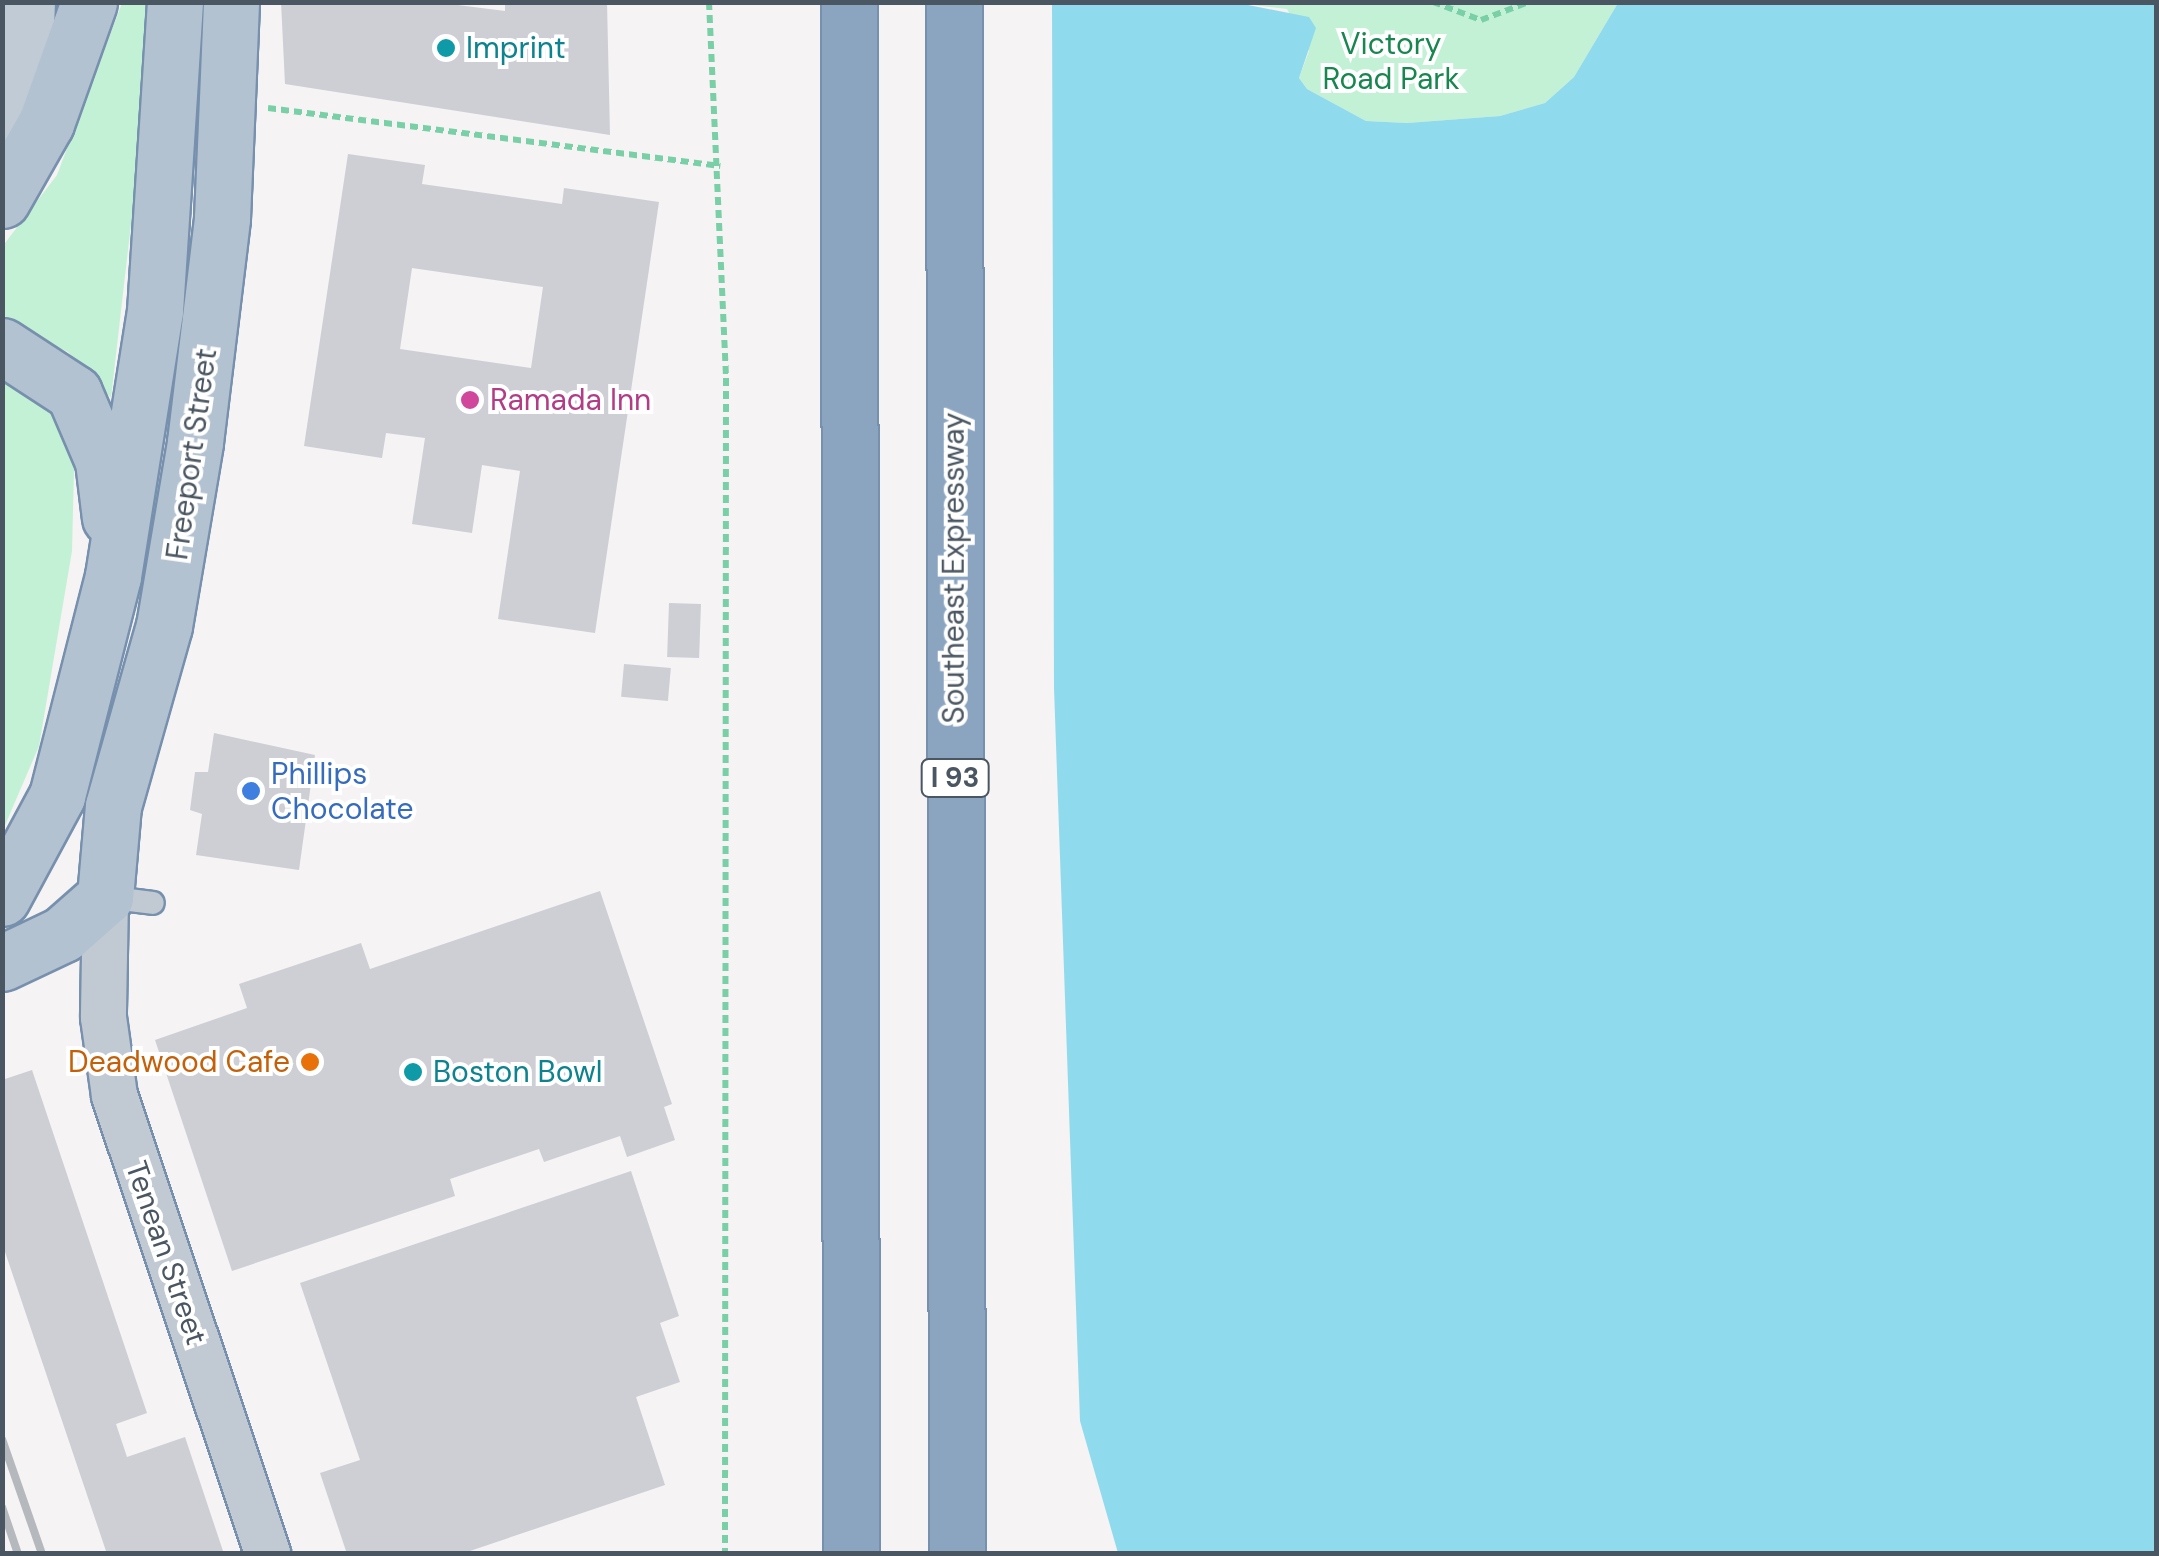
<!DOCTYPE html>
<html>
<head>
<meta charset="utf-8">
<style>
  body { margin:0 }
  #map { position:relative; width:2159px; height:1556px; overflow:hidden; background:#f5f3f3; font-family:"DM Sans",sans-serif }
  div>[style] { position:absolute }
  .green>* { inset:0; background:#c3f1d5 }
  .water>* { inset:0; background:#90daee }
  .building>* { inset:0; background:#cdcfd5; transform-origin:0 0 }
  .path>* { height:6px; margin-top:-3px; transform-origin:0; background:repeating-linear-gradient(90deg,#7ad0a6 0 8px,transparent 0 13px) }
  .roads { filter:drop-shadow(2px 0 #7690ad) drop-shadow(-2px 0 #7690ad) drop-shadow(0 2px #7690ad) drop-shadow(0 -2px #7690ad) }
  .service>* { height:22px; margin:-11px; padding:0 11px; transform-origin:11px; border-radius:11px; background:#c1cad2 }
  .minor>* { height:45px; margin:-22.5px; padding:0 22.5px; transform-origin:22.5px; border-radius:22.5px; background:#c1cad2 }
  .secondary>* { height:55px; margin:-27.5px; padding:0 27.5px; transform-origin:27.5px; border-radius:27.5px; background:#c1cbd6 }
  .primary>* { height:55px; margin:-27.5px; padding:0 27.5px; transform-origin:27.5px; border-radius:27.5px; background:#b3c2d1 }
  .motorway>* { height:55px; margin:-27.5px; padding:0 27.5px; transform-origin:27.5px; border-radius:27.5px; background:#8ba5c1 }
  .rail>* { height:8px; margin:-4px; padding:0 4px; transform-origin:4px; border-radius:4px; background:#b5b8bd }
  .dots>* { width:28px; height:28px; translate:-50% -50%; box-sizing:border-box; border:5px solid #fff; border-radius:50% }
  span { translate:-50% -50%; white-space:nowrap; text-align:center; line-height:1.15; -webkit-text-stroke:8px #fff; paint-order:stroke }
  .shield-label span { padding:2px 8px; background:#fff; border:2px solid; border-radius:8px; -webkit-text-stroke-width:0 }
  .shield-label { font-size:28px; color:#4a5661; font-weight:700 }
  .park-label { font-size:30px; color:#17864f }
  .culture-label { font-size:30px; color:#0d838f }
  .left { translate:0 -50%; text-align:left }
  .hotel-label { font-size:30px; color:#b23c85 }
  .street-label { font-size:30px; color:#4a5661 }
  .shop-label { font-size:30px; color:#366cbe }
  .food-label { font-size:30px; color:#c56008 }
  .right { translate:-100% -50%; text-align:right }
  .frame { position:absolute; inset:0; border:5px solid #4a5661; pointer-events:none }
</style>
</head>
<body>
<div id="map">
  <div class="green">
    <div style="clip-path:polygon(122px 3px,146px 3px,139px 154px,111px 398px,68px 352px,3px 322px,2px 247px,57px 175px)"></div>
    <div style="clip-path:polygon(1238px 3px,1618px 3px,1574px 77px,1545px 103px,1500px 116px,1407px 123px,1366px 121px,1307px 89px,1299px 78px,1309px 51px,1287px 9px)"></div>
    <div style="clip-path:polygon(3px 363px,75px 430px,72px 551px,39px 746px,3px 830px)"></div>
  </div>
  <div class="water">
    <div style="clip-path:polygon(1238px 3px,1309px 17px,1316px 28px,1299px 78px,1307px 89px,1366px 121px,1407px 123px,1500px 116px,1545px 103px,1574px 77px,1618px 3px,2156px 3px,2156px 1553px,1118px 1553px,1080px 1421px,1054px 688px,1052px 3px)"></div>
  </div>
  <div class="building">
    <div style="clip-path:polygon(281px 2px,434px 2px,505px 11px,505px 2px,607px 2px,610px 135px,285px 84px)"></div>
    <div style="clip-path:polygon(evenodd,348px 154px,425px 165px,422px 184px,562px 204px,564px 188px,659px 202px,595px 633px,498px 619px,520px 471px,482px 465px,472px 533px,412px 524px,425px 438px,386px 433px,382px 458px,304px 446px,348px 154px,412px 268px,543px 287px,531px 368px,400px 349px,412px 268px)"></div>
    <div style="left:669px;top:603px;width:32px;height:54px;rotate:2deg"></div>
    <div style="left:624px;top:664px;width:47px;height:33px;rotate:5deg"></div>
    <div style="clip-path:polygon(214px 733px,315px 755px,299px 870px,196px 855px,202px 814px,190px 810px,195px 772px,208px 772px)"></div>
    <div style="clip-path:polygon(600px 891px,672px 1104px,664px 1107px,675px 1140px,627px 1157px,620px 1136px,544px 1162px,539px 1149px,450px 1179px,455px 1196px,232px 1271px,155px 1040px,247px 1008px,239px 984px,361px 943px,370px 969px)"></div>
    <div style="clip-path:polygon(32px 1070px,147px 1413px,116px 1424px,127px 1457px,185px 1437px,224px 1554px,107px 1554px,2px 1243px,2px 1080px)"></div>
    <div style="clip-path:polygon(631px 1171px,679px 1316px,660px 1323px,680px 1382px,636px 1397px,665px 1485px,461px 1554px,347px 1554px,320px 1473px,360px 1460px,300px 1283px)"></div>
  </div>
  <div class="path">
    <div style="left:709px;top:2px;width:376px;rotate:87.4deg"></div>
    <div style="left:726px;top:378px;width:1176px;rotate:90.05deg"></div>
    <div style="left:1433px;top:2px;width:51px;rotate:20.6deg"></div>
    <div style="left:1481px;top:20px;width:51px;rotate:-20.6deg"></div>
    <div style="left:268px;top:108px;width:456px;rotate:7.3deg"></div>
  </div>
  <div class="roads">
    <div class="service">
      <div style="left:105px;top:897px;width:48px;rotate:7.1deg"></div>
    </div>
    <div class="minor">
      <div style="left:105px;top:897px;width:120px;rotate:91deg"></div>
      <div style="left:103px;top:1017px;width:79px;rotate:82deg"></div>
      <div style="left:114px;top:1095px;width:484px;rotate:71.5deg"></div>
    </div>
    <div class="secondary">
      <div style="left:21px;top:164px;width:162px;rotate:-87.9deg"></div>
    </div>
    <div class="primary">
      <div style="left:2px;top:200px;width:89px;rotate:-60.3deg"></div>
      <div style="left:46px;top:123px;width:128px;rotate:-70.4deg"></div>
      <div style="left:2px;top:346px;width:86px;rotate:33.1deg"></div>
      <div style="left:74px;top:393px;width:74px;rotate:66.9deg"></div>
      <div style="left:103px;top:461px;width:57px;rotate:83deg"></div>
      <div style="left:2px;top:898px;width:116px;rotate:-61.7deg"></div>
      <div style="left:57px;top:796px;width:227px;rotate:-75.7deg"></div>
      <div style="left:113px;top:576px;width:268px;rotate:-81deg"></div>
      <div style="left:155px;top:311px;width:310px;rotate:-86.3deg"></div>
      <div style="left:2px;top:963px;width:68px;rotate:-25.4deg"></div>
      <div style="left:63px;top:934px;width:56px;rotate:-41.4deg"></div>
      <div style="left:105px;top:897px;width:91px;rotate:-85deg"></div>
      <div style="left:113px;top:806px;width:187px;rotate:-74.2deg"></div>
      <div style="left:164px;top:626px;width:187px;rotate:-80.4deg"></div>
      <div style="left:195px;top:442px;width:226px;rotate:-83.1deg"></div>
      <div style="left:222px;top:218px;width:216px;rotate:-87.6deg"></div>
    </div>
    <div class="motorway">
      <div style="left:849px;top:2px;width:1552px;rotate:89.93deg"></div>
      <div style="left:954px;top:2px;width:1552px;rotate:89.89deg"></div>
    </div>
  </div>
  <div class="rail">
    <div style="left:2px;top:1439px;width:122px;rotate:70.8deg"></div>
    <div style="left:2px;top:1507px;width:50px;rotate:71.2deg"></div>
  </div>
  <div class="dots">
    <div style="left:446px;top:48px;background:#0f9aa8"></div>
    <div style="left:470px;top:400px;background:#d1479c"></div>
    <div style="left:251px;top:791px;background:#3f7fe0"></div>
    <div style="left:310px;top:1062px;background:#e8710a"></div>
    <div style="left:413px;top:1072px;background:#0f9aa8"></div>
  </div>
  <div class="shield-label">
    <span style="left:955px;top:778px">I 93</span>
  </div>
  <div class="park-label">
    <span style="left:1391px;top:61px">Victory<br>Road Park</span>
  </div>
  <div class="culture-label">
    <span class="left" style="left:466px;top:48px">Imprint</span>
    <span class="left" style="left:433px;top:1072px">Boston Bowl</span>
  </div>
  <div class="hotel-label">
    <span class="left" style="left:490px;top:400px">Ramada Inn</span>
  </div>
  <div class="street-label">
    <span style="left:192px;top:454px;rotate:-82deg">Freeport Street</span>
    <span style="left:954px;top:568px;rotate:-90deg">Southeast Expressway</span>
    <span style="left:166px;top:1253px;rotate:71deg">Tenean Street</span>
  </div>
  <div class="shop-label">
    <span class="left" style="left:271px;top:791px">Phillips<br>Chocolate</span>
  </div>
  <div class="food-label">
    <span class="right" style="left:290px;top:1062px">Deadwood Cafe</span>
  </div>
  <div class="frame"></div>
</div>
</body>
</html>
